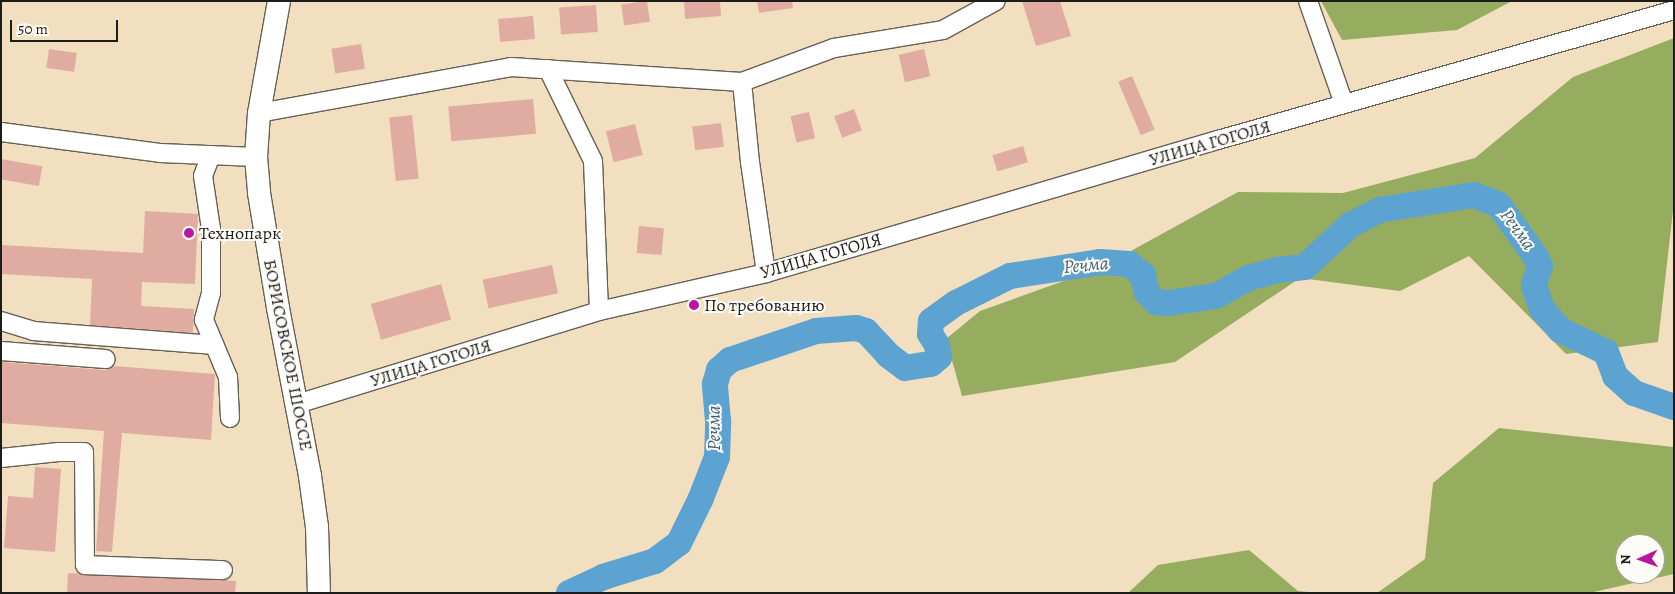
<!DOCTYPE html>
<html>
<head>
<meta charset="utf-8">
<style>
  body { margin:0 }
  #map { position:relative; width:1675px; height:594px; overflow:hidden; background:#f1dfc0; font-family:Alegreya,serif }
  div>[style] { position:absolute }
  .forest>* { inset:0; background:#96ad5f }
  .river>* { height:26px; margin:-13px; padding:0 13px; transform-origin:13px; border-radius:13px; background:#5ca3d2 }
  .building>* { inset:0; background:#e0aca1; transform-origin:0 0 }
  .roads { filter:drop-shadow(1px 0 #676055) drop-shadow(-1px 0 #676055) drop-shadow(0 1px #676055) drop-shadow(0 -1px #676055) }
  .minor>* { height:18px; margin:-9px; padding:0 9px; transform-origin:9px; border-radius:9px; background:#fff }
  .major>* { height:22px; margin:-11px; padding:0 11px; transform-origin:11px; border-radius:11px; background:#fff }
  .dots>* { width:14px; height:14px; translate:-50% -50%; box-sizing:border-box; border:2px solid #fdfcf7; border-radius:50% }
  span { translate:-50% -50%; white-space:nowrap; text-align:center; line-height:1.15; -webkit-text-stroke:4px #fdfcf7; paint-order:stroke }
  .street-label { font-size:18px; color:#1c1c1c }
  .poi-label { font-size:18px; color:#1c1c1c }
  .left { translate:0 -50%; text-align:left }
  .water-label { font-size:19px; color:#3c6077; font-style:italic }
  .frame { position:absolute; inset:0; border:2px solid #1c1c1c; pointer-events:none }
  .north { position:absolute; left:1615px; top:534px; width:50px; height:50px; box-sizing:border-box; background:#fdfcf7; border:1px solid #a3a29f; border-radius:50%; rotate:268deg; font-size:14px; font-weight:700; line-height:20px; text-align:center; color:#1c1c1c }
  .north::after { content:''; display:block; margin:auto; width:18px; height:22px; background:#b5179e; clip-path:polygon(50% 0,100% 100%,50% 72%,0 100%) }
  .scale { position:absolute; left:10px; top:20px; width:108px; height:22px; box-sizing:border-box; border:2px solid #1c1c1c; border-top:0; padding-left:6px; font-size:15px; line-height:18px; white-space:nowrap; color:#1c1c1c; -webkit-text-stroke:4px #fdfcf7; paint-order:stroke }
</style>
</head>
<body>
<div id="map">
  <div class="forest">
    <div style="clip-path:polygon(1321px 1px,1512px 1px,1457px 30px,1342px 40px)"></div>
    <div style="clip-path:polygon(1674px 38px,1674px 202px,1658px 342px,1566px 354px,1469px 256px,1400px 291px,1300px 278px,1175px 362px,962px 396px,946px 339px,980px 311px,1100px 268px,1238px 192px,1343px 193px,1475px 158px,1573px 77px)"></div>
    <div style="clip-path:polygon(evenodd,1499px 428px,1674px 447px,1674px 574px,1589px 593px,1377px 593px,1425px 559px,1433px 483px,1499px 428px,1625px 544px,1655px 544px,1655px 574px,1625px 574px,1625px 544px)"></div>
    <div style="clip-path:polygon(1249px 550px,1298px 591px,1318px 593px,1128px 593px,1158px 565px)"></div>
  </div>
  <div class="river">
    <div style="left:569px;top:593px;width:38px;rotate:-25deg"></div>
    <div style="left:603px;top:577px;width:54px;rotate:-17.1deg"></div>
    <div style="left:655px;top:561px;width:30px;rotate:-37deg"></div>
    <div style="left:679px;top:543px;width:50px;rotate:-63.9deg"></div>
    <div style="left:701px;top:498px;width:44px;rotate:-68.7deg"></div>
    <div style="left:717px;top:457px;width:36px;rotate:-88deg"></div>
    <div style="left:718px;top:421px;width:37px;rotate:-95deg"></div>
    <div style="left:715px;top:384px;width:15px;rotate:-74deg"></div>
    <div style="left:719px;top:370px;width:15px;rotate:-42deg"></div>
    <div style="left:730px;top:360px;width:91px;rotate:-18.6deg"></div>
    <div style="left:816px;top:331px;width:40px;rotate:-4.3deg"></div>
    <div style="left:856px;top:328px;width:10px;rotate:17deg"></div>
    <div style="left:866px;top:331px;width:33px;rotate:47deg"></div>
    <div style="left:888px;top:355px;width:21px;rotate:37deg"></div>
    <div style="left:905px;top:368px;width:26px;rotate:-9deg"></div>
    <div style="left:931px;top:364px;width:11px;rotate:-41deg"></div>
    <div style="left:939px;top:357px;width:12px;rotate:-99deg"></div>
    <div style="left:937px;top:345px;width:13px;rotate:-122deg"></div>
    <div style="left:930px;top:334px;width:13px;rotate:-86deg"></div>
    <div style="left:931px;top:321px;width:31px;rotate:-36deg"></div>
    <div style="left:956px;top:303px;width:60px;rotate:-26.6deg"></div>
    <div style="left:1010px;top:276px;width:91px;rotate:-8.8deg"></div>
    <div style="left:1100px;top:262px;width:29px;rotate:4deg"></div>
    <div style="left:1129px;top:264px;width:18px;rotate:38deg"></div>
    <div style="left:1143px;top:275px;width:16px;rotate:79deg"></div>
    <div style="left:1146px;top:291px;width:15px;rotate:48deg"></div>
    <div style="left:1156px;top:302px;width:13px;rotate:4deg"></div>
    <div style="left:1169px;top:303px;width:48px;rotate:-8.5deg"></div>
    <div style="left:1216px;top:296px;width:37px;rotate:-29deg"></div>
    <div style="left:1248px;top:278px;width:30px;rotate:-15deg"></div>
    <div style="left:1277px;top:270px;width:28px;rotate:-6deg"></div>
    <div style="left:1305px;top:267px;width:62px;rotate:-43deg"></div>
    <div style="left:1350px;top:225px;width:33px;rotate:-27deg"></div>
    <div style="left:1379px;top:210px;width:96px;rotate:-9deg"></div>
    <div style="left:1474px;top:195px;width:26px;rotate:21deg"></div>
    <div style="left:1498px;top:204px;width:65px;rotate:54.4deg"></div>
    <div style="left:1536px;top:257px;width:10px;rotate:66deg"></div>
    <div style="left:1540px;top:266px;width:20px;rotate:108deg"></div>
    <div style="left:1534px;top:285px;width:25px;rotate:72deg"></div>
    <div style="left:1542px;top:309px;width:28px;rotate:49deg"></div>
    <div style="left:1560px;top:330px;width:51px;rotate:25.6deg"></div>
    <div style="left:1606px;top:352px;width:26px;rotate:69deg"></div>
    <div style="left:1615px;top:376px;width:25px;rotate:42deg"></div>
    <div style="left:1634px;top:393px;width:42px;rotate:19.3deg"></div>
  </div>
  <div class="building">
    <div style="left:647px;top:1px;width:21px;height:26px;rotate:82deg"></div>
    <div style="clip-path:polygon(684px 1px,720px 1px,721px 16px,685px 19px)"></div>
    <div style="clip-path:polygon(757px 1px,792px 1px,793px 8px,759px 13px)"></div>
    <div style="clip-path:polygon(1022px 1px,1060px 1px,1071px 36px,1036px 46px)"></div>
    <div style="left:596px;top:5px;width:27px;height:37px;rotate:86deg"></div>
    <div style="left:533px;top:16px;width:23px;height:35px;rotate:85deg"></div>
    <div style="left:361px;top:44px;width:25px;height:30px;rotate:81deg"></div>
    <div style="left:49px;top:49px;width:28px;height:19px;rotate:8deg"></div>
    <div style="left:924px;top:49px;width:28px;height:26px;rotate:77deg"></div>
    <div style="left:1132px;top:76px;width:58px;height:15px;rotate:67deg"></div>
    <div style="left:533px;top:99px;width:35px;height:85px;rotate:85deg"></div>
    <div style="left:854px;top:109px;width:23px;height:21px;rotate:70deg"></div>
    <div style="left:809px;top:112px;width:27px;height:19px;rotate:77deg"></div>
    <div style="left:412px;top:115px;width:64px;height:23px;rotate:84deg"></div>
    <div style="left:721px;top:123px;width:24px;height:29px;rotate:83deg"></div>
    <div style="left:635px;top:124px;width:32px;height:30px;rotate:76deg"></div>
    <div style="left:1023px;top:146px;width:17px;height:32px;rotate:73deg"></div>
    <div style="left:1px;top:159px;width:42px;height:20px;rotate:10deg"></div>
    <div style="clip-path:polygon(145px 211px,198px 214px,195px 284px,142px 282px,141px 306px,194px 309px,193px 333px,90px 325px,92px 279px,1px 274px,1px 245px,143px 253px)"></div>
    <div style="left:639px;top:226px;width:25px;height:27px;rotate:5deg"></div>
    <div style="left:552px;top:265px;width:29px;height:71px;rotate:78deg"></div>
    <div style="left:441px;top:284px;width:37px;height:73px;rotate:74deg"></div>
    <div style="clip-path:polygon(1px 362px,105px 370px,114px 366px,215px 374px,211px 440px,122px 433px,112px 552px,96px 551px,104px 431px,1px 423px)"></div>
    <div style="clip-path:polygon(35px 467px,61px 469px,55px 552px,4px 548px,8px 496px,33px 498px)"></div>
    <div style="clip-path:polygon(68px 573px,236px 581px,235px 593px,67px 593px)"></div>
  </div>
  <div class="roads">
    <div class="minor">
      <div style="left:1308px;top:1px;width:109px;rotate:70.7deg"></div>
      <div style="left:548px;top:69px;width:102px;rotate:63.9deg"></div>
      <div style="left:593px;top:161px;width:150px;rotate:87.7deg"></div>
      <div style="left:742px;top:82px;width:80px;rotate:84.3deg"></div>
      <div style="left:750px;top:162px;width:112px;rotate:81.8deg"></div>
      <div style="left:259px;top:113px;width:256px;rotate:-10.3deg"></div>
      <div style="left:511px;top:67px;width:231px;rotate:3.7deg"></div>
      <div style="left:742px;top:82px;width:98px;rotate:-20.3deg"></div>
      <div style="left:834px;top:48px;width:110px;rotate:-9.4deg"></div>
      <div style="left:943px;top:30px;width:60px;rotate:-28.7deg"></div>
      <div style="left:1px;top:132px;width:160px;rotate:7.5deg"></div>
      <div style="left:160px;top:153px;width:96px;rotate:2.4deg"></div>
      <div style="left:211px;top:155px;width:22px;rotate:111deg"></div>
      <div style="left:203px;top:176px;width:54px;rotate:81.4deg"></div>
      <div style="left:211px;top:229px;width:64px;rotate:90deg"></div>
      <div style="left:211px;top:293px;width:28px;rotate:105deg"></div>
      <div style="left:204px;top:320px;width:62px;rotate:67.2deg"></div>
      <div style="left:228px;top:377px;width:41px;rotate:87.2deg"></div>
      <div style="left:1px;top:321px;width:34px;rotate:17deg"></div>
      <div style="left:33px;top:331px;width:182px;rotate:4.4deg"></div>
      <div style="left:1px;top:351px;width:105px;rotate:4.4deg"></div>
      <div style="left:297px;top:404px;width:316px;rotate:-17.1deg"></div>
      <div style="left:599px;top:311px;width:171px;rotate:-12.8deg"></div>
      <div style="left:766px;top:273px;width:471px;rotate:-16.4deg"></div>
      <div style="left:1218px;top:140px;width:474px;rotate:-15.9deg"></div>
      <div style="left:1px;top:458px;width:58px;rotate:-5.9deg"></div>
      <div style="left:59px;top:452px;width:25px"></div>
      <div style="left:84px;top:452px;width:113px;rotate:89.5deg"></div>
      <div style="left:85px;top:565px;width:138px;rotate:2.1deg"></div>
    </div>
    <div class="major">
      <div style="left:279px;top:1px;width:114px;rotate:100.1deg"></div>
      <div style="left:259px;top:113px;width:44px;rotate:93.9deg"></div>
      <div style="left:256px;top:157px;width:36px;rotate:85deg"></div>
      <div style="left:259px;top:193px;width:117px;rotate:80.6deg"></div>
      <div style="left:278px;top:308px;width:171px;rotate:79.2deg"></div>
      <div style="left:310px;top:476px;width:51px;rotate:82.2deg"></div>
      <div style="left:317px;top:527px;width:66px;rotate:88.3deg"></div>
    </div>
  </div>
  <div class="dots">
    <div style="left:189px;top:233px;background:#b5179e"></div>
    <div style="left:694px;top:305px;background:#b5179e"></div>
  </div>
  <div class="street-label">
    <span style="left:1210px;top:143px;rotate:-16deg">УЛИЦА ГОГОЛЯ</span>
    <span style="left:821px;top:256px;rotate:-16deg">УЛИЦА ГОГОЛЯ</span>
    <span style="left:288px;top:355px;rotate:79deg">БОРИСОВСКОЕ ШОССЕ</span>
    <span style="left:431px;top:363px;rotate:-17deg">УЛИЦА ГОГОЛЯ</span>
  </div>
  <div class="poi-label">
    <span class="left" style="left:199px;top:233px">Технопарк</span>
    <span class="left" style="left:704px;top:305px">По требованию</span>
  </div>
  <div class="water-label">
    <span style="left:1517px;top:230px;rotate:54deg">Речма</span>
    <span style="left:1086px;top:266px;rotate:-5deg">Речма</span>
    <span style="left:715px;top:428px;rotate:-90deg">Речма</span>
  </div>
  <div class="frame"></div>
  <div class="north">N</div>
  <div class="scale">50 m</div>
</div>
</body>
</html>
